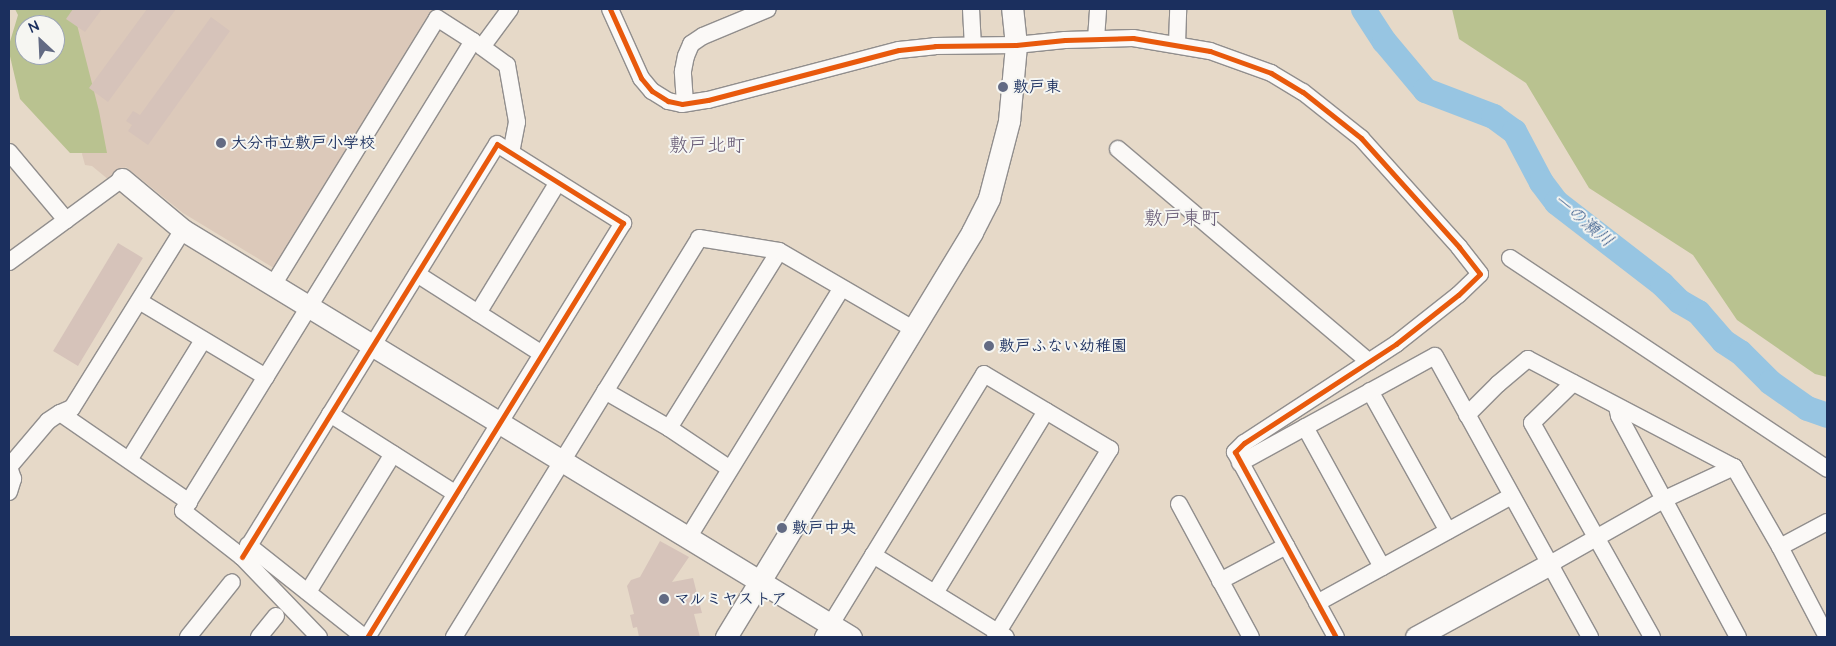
<!DOCTYPE html>
<html>
<head>
<meta charset="utf-8">
<style>
  body { margin:0 }
  #map { position:relative; width:1836px; height:646px; overflow:hidden; background:#e6d9c8; font-family:"Architects Daughter","Klee One",sans-serif }
  div>[style] { position:absolute }
  .built>* { inset:0; background:#dcc9ba }
  .forest>* { inset:0; background:#b9c290 }
  .river>* { height:25px; margin:-12.5px; padding:0 12.5px; transform-origin:12.5px; border-radius:12.5px; background:#97c5e2 }
  .building>* { inset:0; background:#d6c3ba; transform-origin:0 0 }
  .roads { filter:drop-shadow(1px 0 #918e8d) drop-shadow(-1px 0 #918e8d) drop-shadow(0 1px #918e8d) drop-shadow(0 -1px #918e8d) }
  .minor>* { height:16px; margin:-8px; padding:0 8px; transform-origin:8px; border-radius:8px; background:#fbf9f7 }
  .tertiary>* { height:21px; margin:-10.5px; padding:0 10.5px; transform-origin:10.5px; border-radius:10.5px; background:#fbf9f7 }
  .cycleway>* { height:5px; margin:-2.5px; padding:0 2.5px; transform-origin:2.5px; border-radius:2.5px; background:#e8590c }
  .dots>* { width:14px; height:14px; translate:-50% -50%; box-sizing:border-box; border:2px solid #f6f6f2; border-radius:50% }
  span { translate:-50% -50%; white-space:nowrap; text-align:center; line-height:1.15; -webkit-text-stroke:4px #f6f6f2; paint-order:stroke }
  .poi-label { font-size:16px; color:#1b2f5e; font-weight:700 }
  .left { translate:0 -50%; text-align:left }
  .water-label { font-size:18px; color:#365989; font-style:italic }
  .quarter-label { font-size:19px; color:#645772 }
  .frame { position:absolute; inset:0; border:10px solid #1b2f5e; pointer-events:none }
  .north { position:absolute; left:15px; top:15px; width:50px; height:50px; box-sizing:border-box; background:#f6f6f2; border:1px solid #9ea6b7; border-radius:50%; rotate:335deg; font-size:14px; font-weight:700; line-height:20px; text-align:center; color:#1b2f5e }
  .north::after { content:''; display:block; margin:auto; width:18px; height:22px; background:#626a83; clip-path:polygon(50% 0,100% 100%,50% 72%,0 100%) }
</style>
</head>
<body>
<div id="map">
  <div class="built">
    <div style="clip-path:polygon(60px 9px,321px 10px,438px 9px,277px 270px,183px 213px,126px 167px,109px 180px,92px 166px,85px 165px,82px 154px,87px 131px)"></div>
  </div>
  <div class="forest">
    <div style="clip-path:polygon(evenodd,15px 9px,73px 9px,99px 111px,107px 153px,70px 153px,20px 99px,9px 52px,9px 45px,18px 15px,15px 9px,25px 25px,55px 25px,55px 55px,25px 55px,25px 25px)"></div>
    <div style="clip-path:polygon(1452px 9px,1827px 9px,1827px 377px,1815px 374px,1737px 320px,1693px 255px,1589px 188px,1526px 83px,1459px 39px)"></div>
  </div>
  <div class="river">
    <div style="left:1363px;top:9px;width:38px;rotate:57deg"></div>
    <div style="left:1384px;top:41px;width:64px;rotate:50.1deg"></div>
    <div style="left:1425px;top:90px;width:73px;rotate:20.9deg"></div>
    <div style="left:1493px;top:116px;width:26px;rotate:36deg"></div>
    <div style="left:1514px;top:131px;width:58px;rotate:62.1deg"></div>
    <div style="left:1541px;top:182px;width:25px;rotate:53deg"></div>
    <div style="left:1556px;top:202px;width:134px;rotate:37.7deg"></div>
    <div style="left:1662px;top:284px;width:24px;rotate:45deg"></div>
    <div style="left:1679px;top:301px;width:22px;rotate:30deg"></div>
    <div style="left:1698px;top:312px;width:38px;rotate:49deg"></div>
    <div style="left:1723px;top:341px;width:20px;rotate:33deg"></div>
    <div style="left:1740px;top:352px;width:42px;rotate:45deg"></div>
    <div style="left:1770px;top:382px;width:45px;rotate:35.1deg"></div>
    <div style="left:1807px;top:408px;width:21px;rotate:19deg"></div>
  </div>
  <div class="building">
    <div style="clip-path:polygon(73px 9px,102px 9px,85px 32px,66px 19px)"></div>
    <div style="clip-path:polygon(147px 9px,176px 9px,108px 102px,89px 88px)"></div>
    <div style="clip-path:polygon(211px 17px,230px 31px,148px 145px,128px 131px,132px 125px,126px 121px,133px 111px,140px 115px)"></div>
    <div style="left:118px;top:243px;width:29px;height:126px;rotate:31deg"></div>
    <div style="clip-path:polygon(660px 541px,689px 557px,672px 582px,693px 578px,702px 613px,694px 614px,700px 637px,639px 637px,637px 627px,633px 628px,630px 615px,634px 614px,627px 586px,631px 580px,640px 577px)"></div>
  </div>
  <div class="roads">
    <div class="minor">
      <div style="left:510px;top:9px;width:47px;rotate:126.4deg"></div>
      <div style="left:482px;top:47px;width:31px;rotate:36deg"></div>
      <div style="left:507px;top:65px;width:58px;rotate:80deg"></div>
      <div style="left:517px;top:122px;width:31px;rotate:101deg"></div>
      <div style="left:610px;top:9px;width:76px;rotate:65.8deg"></div>
      <div style="left:641px;top:78px;width:17px;rotate:50deg"></div>
      <div style="left:652px;top:91px;width:19px;rotate:32deg"></div>
      <div style="left:668px;top:101px;width:14px;rotate:12deg"></div>
      <div style="left:682px;top:104px;width:26px;rotate:-9deg"></div>
      <div style="left:708px;top:100px;width:197px;rotate:-14.7deg"></div>
      <div style="left:899px;top:50px;width:36px;rotate:-6deg"></div>
      <div style="left:935px;top:46px;width:81px;rotate:-0.7deg"></div>
      <div style="left:1016px;top:45px;width:49px;rotate:-5.8deg"></div>
      <div style="left:1065px;top:40px;width:68px;rotate:-1.7deg"></div>
      <div style="left:1133px;top:38px;width:78px;rotate:9.6deg"></div>
      <div style="left:1210px;top:51px;width:65px;rotate:19.8deg"></div>
      <div style="left:1271px;top:73px;width:37px;rotate:31deg"></div>
      <div style="left:1303px;top:92px;width:74px;rotate:38.4deg"></div>
      <div style="left:1361px;top:138px;width:147px;rotate:48deg"></div>
      <div style="left:1459px;top:247px;width:34px;rotate:52deg"></div>
      <div style="left:1480px;top:274px;width:30px;rotate:136deg"></div>
      <div style="left:1458px;top:295px;width:79px;rotate:141.7deg"></div>
      <div style="left:1396px;top:344px;width:181px;rotate:146.9deg"></div>
      <div style="left:1244px;top:443px;width:13px;rotate:135deg"></div>
      <div style="left:1235px;top:452px;width:211px;rotate:61.4deg"></div>
      <div style="left:971px;top:9px;width:36px;rotate:87deg"></div>
      <div style="left:1096px;top:39px;width:30px;rotate:-86deg"></div>
      <div style="left:1177px;top:44px;width:35px;rotate:-88deg"></div>
      <div style="left:685px;top:103px;width:32px;rotate:-94deg"></div>
      <div style="left:683px;top:71px;width:15px;rotate:-79deg"></div>
      <div style="left:686px;top:56px;width:13px;rotate:-67deg"></div>
      <div style="left:691px;top:44px;width:14px;rotate:-34deg"></div>
      <div style="left:703px;top:36px;width:70px;rotate:-22.6deg"></div>
      <div style="left:1118px;top:149px;width:329px;rotate:40.3deg"></div>
      <div style="left:9px;top:152px;width:89px;rotate:50deg"></div>
      <div style="left:1510px;top:258px;width:381px;rotate:33.6deg"></div>
      <div style="left:9px;top:262px;width:140px;rotate:-36.3deg"></div>
      <div style="left:417px;top:274px;width:148px;rotate:32.6deg"></div>
      <div style="left:273px;top:285px;width:313px;rotate:-58.4deg"></div>
      <div style="left:437px;top:18px;width:43px;rotate:32.6deg"></div>
      <div style="left:473px;top:41px;width:552px;rotate:121.68deg"></div>
      <div style="left:183px;top:511px;width:75px;rotate:37.9deg"></div>
      <div style="left:242px;top:557px;width:111px;rotate:46.1deg"></div>
      <div style="left:139px;top:301px;width:148px;rotate:30.9deg"></div>
      <div style="left:478px;top:313px;width:153px;rotate:-58.6deg"></div>
      <div style="left:1573px;top:383px;width:57px;rotate:135.7deg"></div>
      <div style="left:1532px;top:423px;width:245px;rotate:60.7deg"></div>
      <div style="left:605px;top:391px;width:74px;rotate:30deg"></div>
      <div style="left:669px;top:428px;width:73px;rotate:33.9deg"></div>
      <div style="left:1370px;top:391px;width:160px;rotate:60.9deg"></div>
      <div style="left:1617px;top:407px;width:9px;rotate:77deg"></div>
      <div style="left:1619px;top:416px;width:251px;rotate:61.7deg"></div>
      <div style="left:60px;top:413px;width:157px;rotate:34.6deg"></div>
      <div style="left:330px;top:414px;width:149px;rotate:32.4deg"></div>
      <div style="left:1467px;top:415px;width:44px;rotate:-45deg"></div>
      <div style="left:1498px;top:384px;width:39px;rotate:-40deg"></div>
      <div style="left:1528px;top:359px;width:233px;rotate:27.7deg"></div>
      <div style="left:1734px;top:467px;width:92px;rotate:60.1deg"></div>
      <div style="left:1780px;top:547px;width:102px;rotate:62.4deg"></div>
      <div style="left:1305px;top:427px;width:160px;rotate:61.2deg"></div>
      <div style="left:669px;top:428px;width:208px;rotate:-58.1deg"></div>
      <div style="left:129px;top:460px;width:141px;rotate:-58.3deg"></div>
      <div style="left:1240px;top:463px;width:222px;rotate:-28.8deg"></div>
      <div style="left:1435px;top:356px;width:321px;rotate:61.1deg"></div>
      <div style="left:9px;top:492px;width:14px;rotate:-73deg"></div>
      <div style="left:13px;top:479px;width:13px;rotate:-108deg"></div>
      <div style="left:9px;top:467px;width:60px;rotate:-49.7deg"></div>
      <div style="left:48px;top:421px;width:14px;rotate:-34deg"></div>
      <div style="left:60px;top:413px;width:13px;rotate:-23deg"></div>
      <div style="left:72px;top:408px;width:210px;rotate:-58.1deg"></div>
      <div style="left:1179px;top:504px;width:151px;rotate:61.6deg"></div>
      <div style="left:688px;top:538px;width:292px;rotate:-58.4deg"></div>
      <div style="left:248px;top:545px;width:148px;rotate:38.4deg"></div>
      <div style="left:1780px;top:547px;width:53px;rotate:-28deg"></div>
      <div style="left:873px;top:555px;width:156px;rotate:31.7deg"></div>
      <div style="left:242px;top:557px;width:485px;rotate:-58.3deg"></div>
      <div style="left:497px;top:144px;width:149px;rotate:32.1deg"></div>
      <div style="left:623px;top:223px;width:487px;rotate:121.7deg"></div>
      <div style="left:1550px;top:564px;width:132px;rotate:-29.5deg"></div>
      <div style="left:1665px;top:499px;width:76px;rotate:-24.9deg"></div>
      <div style="left:1220px;top:581px;width:75px;rotate:-27.9deg"></div>
      <div style="left:308px;top:592px;width:162px;rotate:-58.4deg"></div>
      <div style="left:935px;top:593px;width:213px;rotate:-58.6deg"></div>
      <div style="left:1317px;top:603px;width:222px;rotate:-28.8deg"></div>
      <div style="left:188px;top:637px;width:70px;rotate:-51.3deg"></div>
      <div style="left:259px;top:637px;width:27px;rotate:-51deg"></div>
      <div style="left:454px;top:637px;width:468px;rotate:-58.4deg"></div>
      <div style="left:699px;top:238px;width:81px;rotate:9.2deg"></div>
      <div style="left:779px;top:251px;width:147px;rotate:30.2deg"></div>
      <div style="left:823px;top:637px;width:308px;rotate:-58.5deg"></div>
      <div style="left:984px;top:374px;width:147px;rotate:30.8deg"></div>
      <div style="left:1110px;top:449px;width:220px;rotate:121.5deg"></div>
    </div>
    <div class="tertiary">
      <div style="left:122px;top:179px;width:80px;rotate:39.9deg"></div>
      <div style="left:183px;top:230px;width:782px;rotate:31.35deg"></div>
      <div style="left:726px;top:637px;width:474px;rotate:-58.7deg"></div>
      <div style="left:972px;top:232px;width:38px;rotate:-63deg"></div>
      <div style="left:989px;top:198px;width:80px;rotate:-75.4deg"></div>
      <div style="left:1009px;top:121px;width:76px;rotate:-84.7deg"></div>
      <div style="left:1016px;top:45px;width:36px;rotate:-96deg"></div>
      <div style="left:1416px;top:637px;width:153px;rotate:-28.6deg"></div>
    </div>
  </div>
  <div class="cycleway">
    <div style="left:610px;top:9px;width:76px;rotate:65.8deg"></div>
    <div style="left:641px;top:78px;width:17px;rotate:50deg"></div>
    <div style="left:652px;top:91px;width:19px;rotate:32deg"></div>
    <div style="left:668px;top:101px;width:14px;rotate:12deg"></div>
    <div style="left:682px;top:104px;width:26px;rotate:-9deg"></div>
    <div style="left:708px;top:100px;width:197px;rotate:-14.7deg"></div>
    <div style="left:899px;top:50px;width:36px;rotate:-6deg"></div>
    <div style="left:935px;top:46px;width:81px;rotate:-0.7deg"></div>
    <div style="left:1016px;top:45px;width:49px;rotate:-5.8deg"></div>
    <div style="left:1065px;top:40px;width:68px;rotate:-1.7deg"></div>
    <div style="left:1133px;top:38px;width:78px;rotate:9.6deg"></div>
    <div style="left:1210px;top:51px;width:65px;rotate:19.8deg"></div>
    <div style="left:1271px;top:73px;width:37px;rotate:31deg"></div>
    <div style="left:1303px;top:92px;width:74px;rotate:38.4deg"></div>
    <div style="left:1361px;top:138px;width:147px;rotate:48deg"></div>
    <div style="left:1459px;top:247px;width:34px;rotate:52deg"></div>
    <div style="left:1480px;top:274px;width:30px;rotate:136deg"></div>
    <div style="left:1458px;top:295px;width:79px;rotate:141.7deg"></div>
    <div style="left:1396px;top:344px;width:181px;rotate:146.9deg"></div>
    <div style="left:1244px;top:443px;width:13px;rotate:135deg"></div>
    <div style="left:1235px;top:452px;width:211px;rotate:61.4deg"></div>
    <div style="left:242px;top:557px;width:485px;rotate:-58.3deg"></div>
    <div style="left:497px;top:144px;width:149px;rotate:32.1deg"></div>
    <div style="left:623px;top:223px;width:487px;rotate:121.7deg"></div>
  </div>
  <div class="dots">
    <div style="left:1003px;top:87px;background:#626a83"></div>
    <div style="left:221px;top:143px;background:#626a83"></div>
    <div style="left:989px;top:346px;background:#626a83"></div>
    <div style="left:782px;top:528px;background:#626a83"></div>
    <div style="left:664px;top:599px;background:#626a83"></div>
  </div>
  <div class="poi-label">
    <span class="left" style="left:1013px;top:87px">敷戸東</span>
    <span class="left" style="left:231px;top:143px">大分市立敷戸小学校</span>
    <span class="left" style="left:999px;top:346px">敷戸ふない幼稚園</span>
    <span class="left" style="left:792px;top:528px">敷戸中央</span>
    <span class="left" style="left:674px;top:599px">マルミヤストア</span>
  </div>
  <div class="water-label">
    <span style="left:1583px;top:221px;rotate:40deg">一の瀬川</span>
  </div>
  <div class="quarter-label">
    <span style="left:707px;top:146px">敷戸北町</span>
    <span style="left:1182px;top:219px">敷戸東町</span>
  </div>
  <div class="frame"></div>
  <div class="north">N</div>
</div>
</body>
</html>
